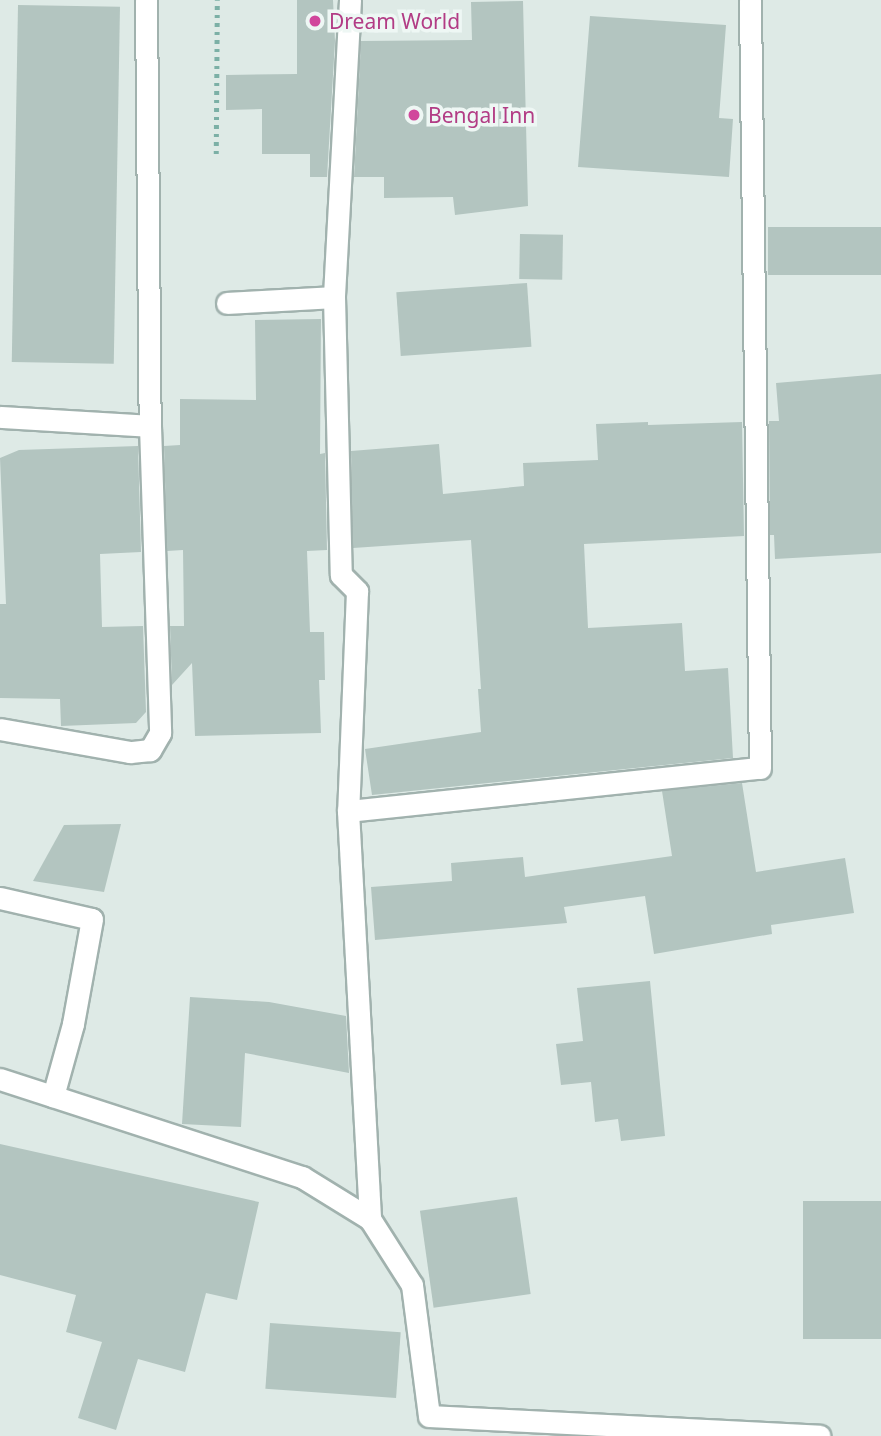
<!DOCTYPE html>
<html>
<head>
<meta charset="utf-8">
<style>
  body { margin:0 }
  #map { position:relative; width:881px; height:1436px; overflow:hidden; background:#deeae6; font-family:"Noto Sans",sans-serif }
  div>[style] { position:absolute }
  .building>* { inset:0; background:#b3c5c0; transform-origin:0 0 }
  .path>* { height:4.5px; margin-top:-2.25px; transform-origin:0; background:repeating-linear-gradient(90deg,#7cb0a6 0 3.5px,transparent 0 8.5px) }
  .roads { filter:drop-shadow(2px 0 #a1b2ae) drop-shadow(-2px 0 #a1b2ae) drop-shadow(0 2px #a1b2ae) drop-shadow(0 -2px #a1b2ae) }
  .service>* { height:21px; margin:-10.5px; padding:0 10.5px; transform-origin:10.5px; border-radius:10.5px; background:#fff }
  .minor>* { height:21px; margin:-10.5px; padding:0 10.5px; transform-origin:10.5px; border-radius:10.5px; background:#fff }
  .dots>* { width:19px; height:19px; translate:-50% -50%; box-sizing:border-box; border:4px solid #eef7f4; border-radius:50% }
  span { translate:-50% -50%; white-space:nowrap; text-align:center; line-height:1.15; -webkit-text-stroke:7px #eef7f4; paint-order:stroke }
  .hotel-label { font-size:21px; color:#b23c85 }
  .left { translate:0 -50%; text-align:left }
</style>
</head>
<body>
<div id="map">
  <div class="building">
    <div style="clip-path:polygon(297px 0,333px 0,335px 41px,327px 177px,310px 177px,310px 154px,262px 154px,262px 109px,226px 110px,226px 75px,297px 74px)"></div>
    <div style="clip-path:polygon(523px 1px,528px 206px,455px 215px,453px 197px,384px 198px,384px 177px,354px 177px,361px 41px,472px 40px,471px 2px)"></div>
    <div style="left:18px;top:5px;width:102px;height:357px;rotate:1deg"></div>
    <div style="clip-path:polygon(590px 16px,726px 25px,719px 118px,733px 119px,729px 177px,578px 167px)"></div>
    <div style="left:881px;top:227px;width:48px;height:113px;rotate:90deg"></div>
    <div style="left:520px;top:234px;width:43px;height:45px;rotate:1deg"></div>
    <div style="left:527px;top:283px;width:64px;height:131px;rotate:86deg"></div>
    <div style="clip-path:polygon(321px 319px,320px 454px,325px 453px,327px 550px,307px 551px,310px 632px,324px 632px,325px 680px,319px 680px,321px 733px,195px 736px,192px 663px,172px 685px,170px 626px,184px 626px,183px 550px,167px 551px,164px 446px,180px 445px,180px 399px,256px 400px,255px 320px)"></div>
    <div style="clip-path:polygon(881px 374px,881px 553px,775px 559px,774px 535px,770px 535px,769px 421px,779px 421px,776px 383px)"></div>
    <div style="clip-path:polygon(648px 422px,648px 425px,742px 422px,744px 536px,584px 544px,588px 628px,682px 623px,685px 671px,728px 668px,733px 758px,372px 795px,365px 749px,481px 732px,478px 689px,481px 689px,471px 540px,353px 548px,351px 451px,439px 444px,443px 494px,524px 486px,523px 463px,598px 460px,596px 424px)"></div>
    <div style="clip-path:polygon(138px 446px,141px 552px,100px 554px,102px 627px,143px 626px,146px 712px,136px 723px,61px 726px,60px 699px,0 698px,0 604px,6px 604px,0 458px,19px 450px)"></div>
    <div style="clip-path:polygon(742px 783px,756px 872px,845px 858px,854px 913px,771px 925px,772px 934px,654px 954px,645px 896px,564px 907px,567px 923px,375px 940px,371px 887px,452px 881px,451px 863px,523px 857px,525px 877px,672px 856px,662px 791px)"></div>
    <div style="clip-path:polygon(121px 824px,104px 892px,33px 881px,64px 825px)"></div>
    <div style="clip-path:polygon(650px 981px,665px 1136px,621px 1141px,618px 1119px,595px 1122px,591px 1082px,561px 1085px,556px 1044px,583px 1041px,577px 988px)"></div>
    <div style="clip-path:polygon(190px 997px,269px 1002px,346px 1016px,349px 1073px,245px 1053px,241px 1127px,182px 1124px)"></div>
    <div style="clip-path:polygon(0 1144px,259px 1202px,237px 1300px,206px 1293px,185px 1372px,138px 1359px,116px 1430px,78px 1418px,102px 1342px,66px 1332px,76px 1295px,0 1275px)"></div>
    <div style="left:517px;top:1197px;width:98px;height:98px;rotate:82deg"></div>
    <div style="left:803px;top:1201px;width:78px;height:138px"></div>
    <div style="left:270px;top:1323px;width:131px;height:66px;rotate:4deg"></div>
  </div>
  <div class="path">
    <div style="left:216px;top:154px;width:154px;rotate:-89.6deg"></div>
  </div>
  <div class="roads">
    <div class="service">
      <div style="left:146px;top:0;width:426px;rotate:89.5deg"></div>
      <div style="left:227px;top:303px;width:107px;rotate:-3.2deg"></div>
      <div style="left:0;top:417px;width:150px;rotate:3.4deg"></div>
      <div style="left:150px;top:426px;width:307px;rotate:88.1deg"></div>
      <div style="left:160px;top:733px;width:20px;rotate:120deg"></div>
      <div style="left:150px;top:750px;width:20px;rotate:174deg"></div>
      <div style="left:130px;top:752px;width:132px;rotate:-170deg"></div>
    </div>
    <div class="minor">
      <div style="left:350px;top:0;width:297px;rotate:93.1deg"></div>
      <div style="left:334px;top:297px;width:278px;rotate:88.6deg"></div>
      <div style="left:341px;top:575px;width:23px;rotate:45deg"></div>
      <div style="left:357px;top:591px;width:220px;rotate:92.3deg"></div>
      <div style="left:348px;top:811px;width:409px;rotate:86.9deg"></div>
      <div style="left:348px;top:811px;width:414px;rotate:-6deg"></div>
      <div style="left:760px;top:768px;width:768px;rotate:-90.75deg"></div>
      <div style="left:0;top:898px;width:94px;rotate:12.9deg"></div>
      <div style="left:92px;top:919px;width:107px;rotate:100.3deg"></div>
      <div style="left:73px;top:1024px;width:75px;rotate:105.5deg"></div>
      <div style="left:0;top:1079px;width:318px;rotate:18deg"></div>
      <div style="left:302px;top:1177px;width:80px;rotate:31.7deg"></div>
      <div style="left:370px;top:1219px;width:78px;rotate:57.5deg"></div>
      <div style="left:412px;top:1285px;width:132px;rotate:82.6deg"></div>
      <div style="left:429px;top:1416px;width:391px;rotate:2.9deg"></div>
    </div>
  </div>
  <div class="dots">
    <div style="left:315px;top:21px;background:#d1479c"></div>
    <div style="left:414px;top:115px;background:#d1479c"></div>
  </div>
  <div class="hotel-label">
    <span class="left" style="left:329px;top:21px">Dream World</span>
    <span class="left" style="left:428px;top:115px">Bengal Inn</span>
  </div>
</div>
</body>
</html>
